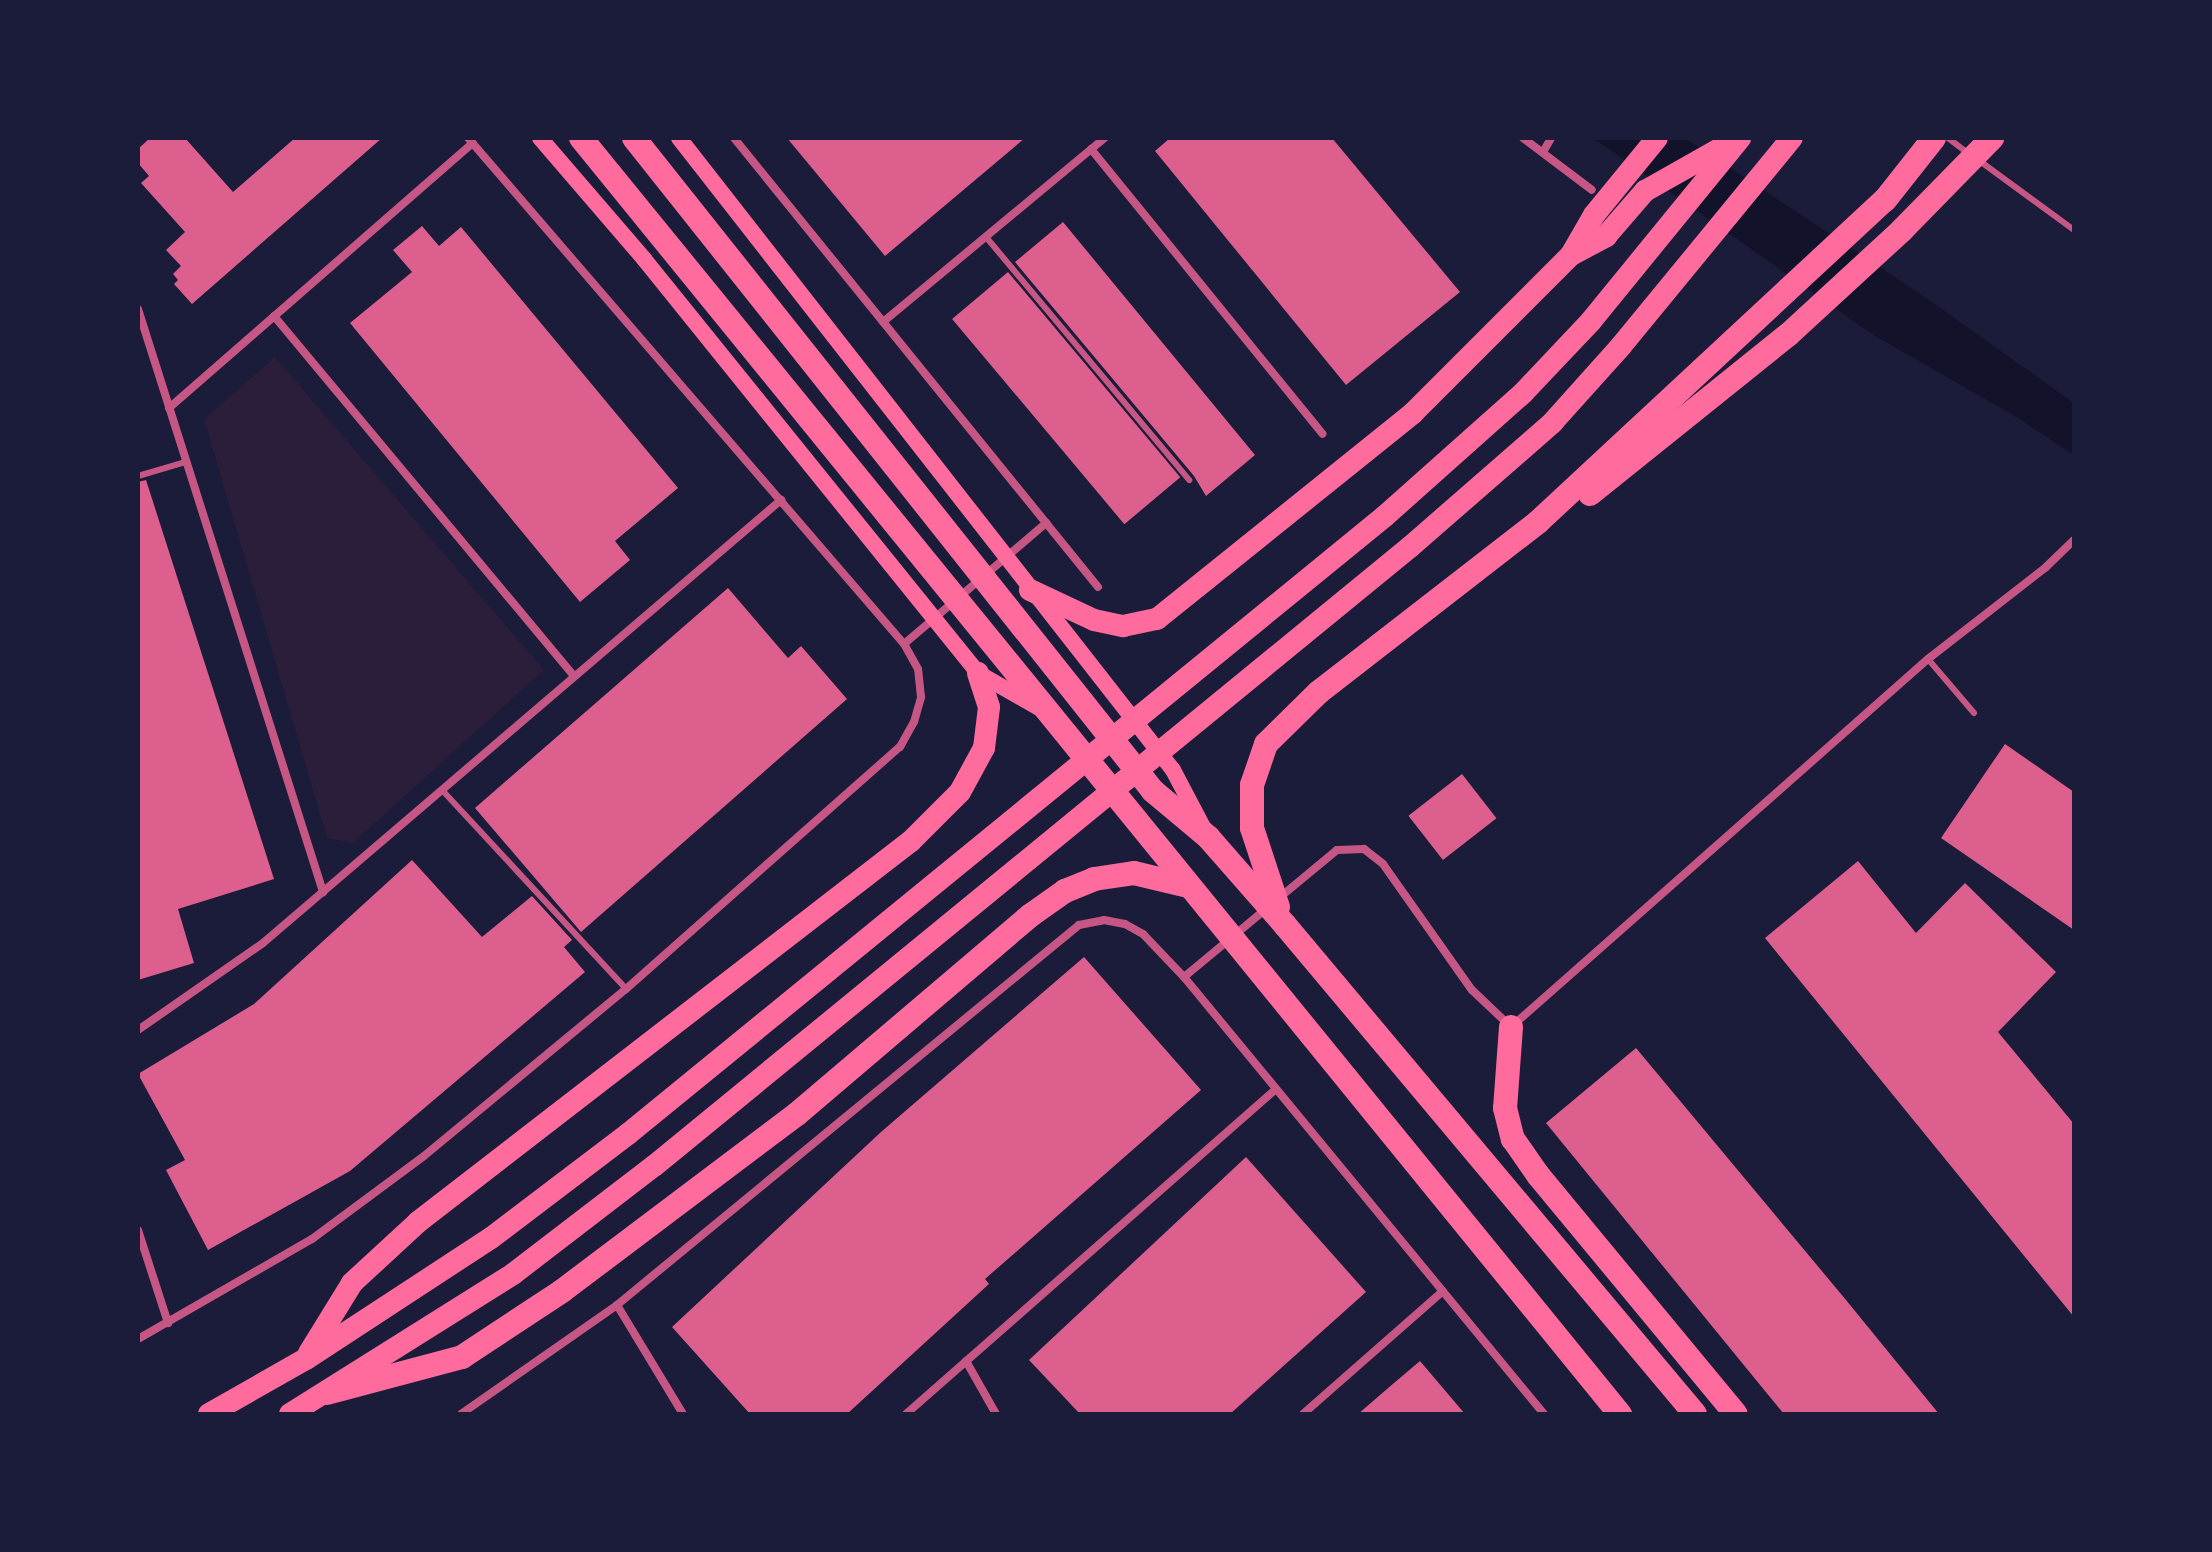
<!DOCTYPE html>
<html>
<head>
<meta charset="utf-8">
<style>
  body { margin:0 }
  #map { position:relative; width:2212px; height:1552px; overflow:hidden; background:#1b1b3a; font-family:"Source Sans 3",sans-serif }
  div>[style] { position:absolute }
  .green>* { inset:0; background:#2a1e3b }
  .water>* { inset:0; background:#12122b }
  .building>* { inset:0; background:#dd5f8e; transform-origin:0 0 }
  .service>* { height:6px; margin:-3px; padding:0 3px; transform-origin:3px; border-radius:3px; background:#c65784 }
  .minor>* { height:8px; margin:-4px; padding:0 4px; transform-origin:4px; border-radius:4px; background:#c65784 }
  .secondary>* { height:16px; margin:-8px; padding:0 8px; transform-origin:8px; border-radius:8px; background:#ff6b9d }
  .trunk>* { height:22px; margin:-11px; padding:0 11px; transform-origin:11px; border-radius:11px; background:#ff6b9d }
  .motorway>* { height:24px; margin:-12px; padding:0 12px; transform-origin:12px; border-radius:12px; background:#ff6b9d }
  span { translate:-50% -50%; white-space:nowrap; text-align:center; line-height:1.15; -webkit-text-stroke:7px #1b1b3a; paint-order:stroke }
  .frame { position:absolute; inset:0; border:140px solid #1b1b3a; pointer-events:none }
</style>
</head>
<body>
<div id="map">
  <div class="green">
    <div style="clip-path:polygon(275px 357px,544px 670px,353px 843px,327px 838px,204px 419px)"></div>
  </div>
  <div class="water">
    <div style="clip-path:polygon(1593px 138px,1685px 138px,1922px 295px,2074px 403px,2074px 455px,2018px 418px,1872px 334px)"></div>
  </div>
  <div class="building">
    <div style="clip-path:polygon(150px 138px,185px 138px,233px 192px,295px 138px,382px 138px,192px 304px,174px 284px,178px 280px,173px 274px,181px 266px,166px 250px,185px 232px,141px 183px,149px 176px,138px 163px,138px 149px)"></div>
    <div style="clip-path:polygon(787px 138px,1025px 138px,885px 256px)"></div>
    <div style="clip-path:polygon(1170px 138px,1332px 138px,1460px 292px,1346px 385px,1155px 151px)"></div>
    <div style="clip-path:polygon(1063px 222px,1255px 455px,1206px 496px,1194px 476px,1015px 262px)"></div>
    <div style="clip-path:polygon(422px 226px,439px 246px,461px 227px,678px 488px,615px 541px,630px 560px,580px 602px,350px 323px,412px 272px,393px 250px)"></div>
    <div style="left:1008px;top:272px;width:268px;height:73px;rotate:50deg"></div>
    <div style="clip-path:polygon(146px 480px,274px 879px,178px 909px,194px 963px,138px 980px,138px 482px)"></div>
    <div style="clip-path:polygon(728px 588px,788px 658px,801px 646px,847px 699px,581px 932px,475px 808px)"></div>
    <div style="clip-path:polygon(2005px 744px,2074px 792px,2074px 930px,1941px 838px)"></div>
    <div style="left:1462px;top:774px;width:56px;height:68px;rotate:52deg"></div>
    <div style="clip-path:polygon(412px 860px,482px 937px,532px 896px,572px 940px,564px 947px,585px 972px,350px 1171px,208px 1250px,166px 1170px,185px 1160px,138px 1074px,254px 1004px)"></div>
    <div style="clip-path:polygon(1858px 861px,1916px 933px,1965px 883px,2056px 972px,1998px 1032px,2074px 1124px,2074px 1317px,1765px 938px)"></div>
    <div style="clip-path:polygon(1084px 957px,1201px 1090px,985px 1279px,989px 1284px,847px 1414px,750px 1414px,672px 1327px,881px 1132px)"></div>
    <div style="clip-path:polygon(1636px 1048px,1846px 1300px,1939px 1414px,1784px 1414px,1765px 1391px,1546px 1123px)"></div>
    <div style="clip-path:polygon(1246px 1157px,1366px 1292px,1230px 1414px,1080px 1414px,1029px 1360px)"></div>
    <div style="clip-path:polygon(1420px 1361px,1465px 1414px,1358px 1414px,1394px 1383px)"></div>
  </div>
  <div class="service">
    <div style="left:1948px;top:138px;width:25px;rotate:37deg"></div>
    <div style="left:1977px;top:159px;width:120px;rotate:36.2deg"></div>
    <div style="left:986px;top:237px;width:317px;rotate:50.1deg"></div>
    <div style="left:138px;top:476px;width:50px;rotate:-16.3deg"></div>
    <div style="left:1928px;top:659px;width:71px;rotate:49.6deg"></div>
    <div style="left:442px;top:790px;width:271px;rotate:47.2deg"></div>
  </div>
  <div class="minor">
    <div style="left:734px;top:138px;width:578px;rotate:50.97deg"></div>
    <div style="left:1523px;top:138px;width:86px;rotate:37deg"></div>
    <div style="left:1091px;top:149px;width:367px;rotate:50.9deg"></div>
    <div style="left:1543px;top:152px;width:16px;rotate:-60deg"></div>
    <div style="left:138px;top:309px;width:612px;rotate:72.39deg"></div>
    <div style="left:274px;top:316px;width:467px;rotate:50.2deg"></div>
    <div style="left:883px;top:322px;width:288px;rotate:-39.7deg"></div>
    <div style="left:169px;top:408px;width:403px;rotate:-41.1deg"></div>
    <div style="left:904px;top:644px;width:187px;rotate:-40.4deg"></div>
    <div style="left:1279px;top:898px;width:75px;rotate:-39.6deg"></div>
    <div style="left:1337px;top:850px;width:27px;rotate:-2deg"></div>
    <div style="left:1364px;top:849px;width:24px;rotate:38deg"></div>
    <div style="left:1383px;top:864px;width:154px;rotate:54.8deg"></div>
    <div style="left:1472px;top:990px;width:54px;rotate:43.5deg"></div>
    <div style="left:1511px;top:1027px;width:556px;rotate:-41.43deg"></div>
    <div style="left:1928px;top:659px;width:150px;rotate:-37.9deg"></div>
    <div style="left:2046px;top:567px;width:39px;rotate:-44deg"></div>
    <div style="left:1184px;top:977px;width:107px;rotate:-39.7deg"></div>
    <div style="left:138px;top:1030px;width:152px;rotate:-34.8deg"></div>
    <div style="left:263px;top:943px;width:682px;rotate:-40.54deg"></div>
    <div style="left:138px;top:1230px;width:98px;rotate:72.1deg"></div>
    <div style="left:617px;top:1305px;width:127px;rotate:58.8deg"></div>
    <div style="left:138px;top:1339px;width:201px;rotate:-29.9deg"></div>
    <div style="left:312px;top:1239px;width:139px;rotate:-36.5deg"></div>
    <div style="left:424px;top:1156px;width:262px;rotate:-39.6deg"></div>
    <div style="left:626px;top:989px;width:366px;rotate:-41.5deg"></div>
    <div style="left:900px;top:747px;width:29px;rotate:-61deg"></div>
    <div style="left:914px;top:722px;width:26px;rotate:-74deg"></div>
    <div style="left:921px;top:697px;width:28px;rotate:-96deg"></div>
    <div style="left:918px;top:669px;width:29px;rotate:-119deg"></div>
    <div style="left:904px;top:644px;width:668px;rotate:-130.75deg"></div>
    <div style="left:966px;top:1361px;width:61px;rotate:60.5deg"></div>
    <div style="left:461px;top:1414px;width:190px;rotate:-34.9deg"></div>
    <div style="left:617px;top:1305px;width:598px;rotate:-39.44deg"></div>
    <div style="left:1079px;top:925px;width:25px;rotate:-11deg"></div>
    <div style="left:1104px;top:920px;width:21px;rotate:11deg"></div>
    <div style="left:1125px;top:924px;width:21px;rotate:29deg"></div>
    <div style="left:1143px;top:934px;width:59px;rotate:46.4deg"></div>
    <div style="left:1184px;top:977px;width:566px;rotate:50.52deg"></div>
    <div style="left:906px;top:1414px;width:492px;rotate:-41.3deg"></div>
    <div style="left:1303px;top:1414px;width:186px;rotate:-41.3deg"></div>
  </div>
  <div class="secondary">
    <div style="left:540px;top:138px;width:160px;rotate:49.3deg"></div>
    <div style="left:644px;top:259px;width:532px;rotate:51.1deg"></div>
    <div style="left:978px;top:673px;width:70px;rotate:29.8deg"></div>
    <div style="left:679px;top:138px;width:802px;rotate:51.99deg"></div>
    <div style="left:1173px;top:770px;width:64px;rotate:62.2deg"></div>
  </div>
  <div class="trunk">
    <div style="left:1571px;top:255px;width:46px;rotate:-60.1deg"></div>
    <div style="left:1594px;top:215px;width:99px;rotate:-50.7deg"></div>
    <div style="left:1030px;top:590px;width:71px;rotate:25.1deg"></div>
    <div style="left:1094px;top:620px;width:30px;rotate:12deg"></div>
    <div style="left:1123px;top:626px;width:35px;rotate:-12deg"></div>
    <div style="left:1157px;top:619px;width:329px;rotate:-38.8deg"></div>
    <div style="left:1413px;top:413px;width:223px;rotate:-45deg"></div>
    <div style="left:1571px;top:255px;width:40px;rotate:-28deg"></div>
    <div style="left:1606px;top:236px;width:60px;rotate:-49.1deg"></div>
    <div style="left:1645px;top:191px;width:95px;rotate:-29.5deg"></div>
    <div style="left:309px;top:1353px;width:82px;rotate:-58.4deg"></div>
    <div style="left:352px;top:1283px;width:90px;rotate:-42.7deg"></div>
    <div style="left:418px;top:1222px;width:623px;rotate:-37.7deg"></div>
    <div style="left:911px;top:841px;width:69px;rotate:-45deg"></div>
    <div style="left:960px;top:792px;width:50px;rotate:-61.4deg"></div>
    <div style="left:984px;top:748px;width:41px;rotate:-83deg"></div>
    <div style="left:989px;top:707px;width:36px;rotate:-108deg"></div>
    <div style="left:209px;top:1414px;width:112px;rotate:-29.6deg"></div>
    <div style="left:306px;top:1359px;width:221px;rotate:-33.2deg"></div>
    <div style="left:491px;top:1238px;width:172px;rotate:-37.2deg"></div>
    <div style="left:628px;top:1134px;width:977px;rotate:-39.23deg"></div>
    <div style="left:1385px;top:516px;width:185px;rotate:-41.7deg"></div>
    <div style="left:1523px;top:393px;width:99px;rotate:-46.6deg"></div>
    <div style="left:1591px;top:321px;width:236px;rotate:-50.8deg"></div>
    <div style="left:290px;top:1414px;width:263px;rotate:-32.1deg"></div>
    <div style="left:513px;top:1274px;width:178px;rotate:-37.5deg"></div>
    <div style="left:654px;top:1166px;width:977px;rotate:-39.31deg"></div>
    <div style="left:1410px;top:547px;width:189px;rotate:-41.1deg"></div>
    <div style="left:1552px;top:423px;width:103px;rotate:-48.1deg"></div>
    <div style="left:1621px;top:346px;width:269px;rotate:-50.6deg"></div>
  </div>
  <div class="motorway">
    <div style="left:581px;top:138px;width:1646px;rotate:50.85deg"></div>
    <div style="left:634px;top:138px;width:834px;rotate:51.52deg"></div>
    <div style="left:1153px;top:791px;width:72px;rotate:39.9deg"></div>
    <div style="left:1208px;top:837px;width:117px;rotate:48.8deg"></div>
    <div style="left:1285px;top:925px;width:638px;rotate:50.02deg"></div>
    <div style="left:1590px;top:494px;width:254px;rotate:-38.8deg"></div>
    <div style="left:1788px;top:335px;width:155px;rotate:-42.6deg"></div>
    <div style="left:1902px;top:230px;width:129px;rotate:-45.6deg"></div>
    <div style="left:1278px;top:907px;width:83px;rotate:-108.2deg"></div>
    <div style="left:1252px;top:828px;width:43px;rotate:-90deg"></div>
    <div style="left:1252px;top:785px;width:43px;rotate:-71.1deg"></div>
    <div style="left:1266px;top:744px;width:74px;rotate:-44.5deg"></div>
    <div style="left:1319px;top:692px;width:277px;rotate:-37.8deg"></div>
    <div style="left:1538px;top:522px;width:473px;rotate:-42.9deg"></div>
    <div style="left:1885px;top:200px;width:79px;rotate:-51.7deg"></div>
    <div style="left:1511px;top:1027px;width:81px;rotate:94.2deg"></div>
    <div style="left:1505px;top:1108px;width:32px;rotate:76deg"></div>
    <div style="left:1513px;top:1139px;width:44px;rotate:55.2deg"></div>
    <div style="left:1538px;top:1175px;width:310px;rotate:50.4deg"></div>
    <div style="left:327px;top:1393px;width:140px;rotate:-14.9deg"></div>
    <div style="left:462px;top:1357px;width:120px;rotate:-33.4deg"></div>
    <div style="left:562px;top:1291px;width:294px;rotate:-37deg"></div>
    <div style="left:797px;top:1114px;width:307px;rotate:-40.4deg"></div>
    <div style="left:1031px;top:915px;width:42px;rotate:-35.2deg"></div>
    <div style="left:1065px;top:891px;width:31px;rotate:-22deg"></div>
    <div style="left:1094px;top:879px;width:40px;rotate:-8.5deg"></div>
    <div style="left:1134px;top:873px;width:56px;rotate:13.5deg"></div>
  </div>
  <div class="frame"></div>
</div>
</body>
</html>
